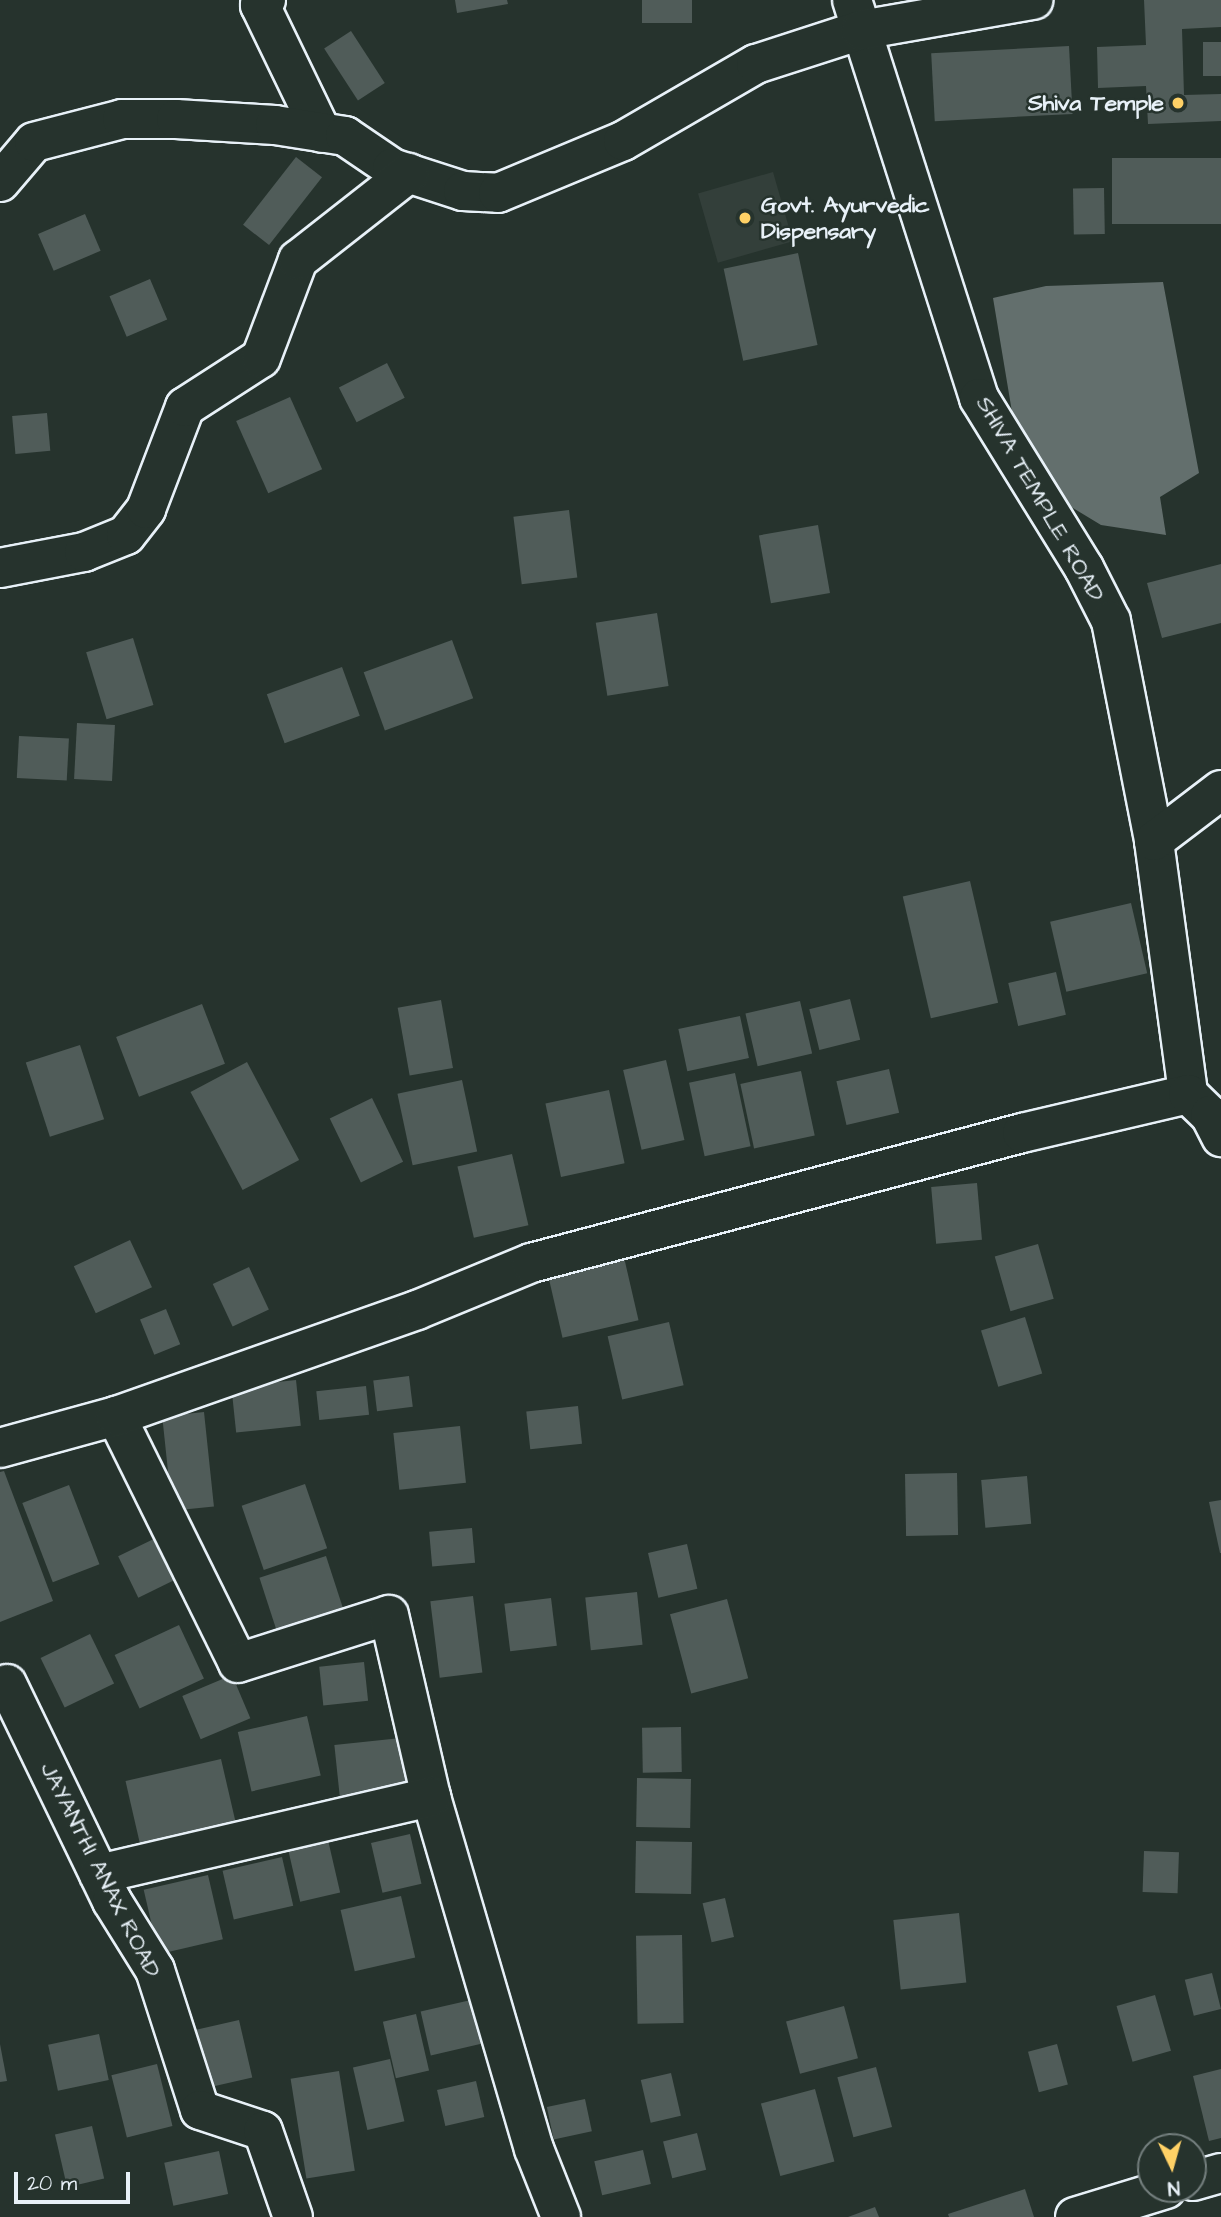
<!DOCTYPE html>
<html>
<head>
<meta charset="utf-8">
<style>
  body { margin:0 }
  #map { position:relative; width:1221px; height:2217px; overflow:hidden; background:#26332d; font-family:"Architects Daughter",sans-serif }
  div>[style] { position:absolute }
  .built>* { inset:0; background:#333f3a; transform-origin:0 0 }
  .water>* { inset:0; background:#636f6d }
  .building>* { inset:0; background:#505c59; transform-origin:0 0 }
  .roads { filter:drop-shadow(2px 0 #e8f1f8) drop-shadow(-2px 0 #e8f1f8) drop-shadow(0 2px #e8f1f8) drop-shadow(0 -2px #e8f1f8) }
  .minor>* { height:38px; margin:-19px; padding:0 19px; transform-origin:19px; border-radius:19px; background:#26332d }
  .dots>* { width:19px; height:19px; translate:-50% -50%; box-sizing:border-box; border:4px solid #26332d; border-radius:50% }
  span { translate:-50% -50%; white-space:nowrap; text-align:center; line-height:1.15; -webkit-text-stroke:5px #26332d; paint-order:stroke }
  .poi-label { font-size:23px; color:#e8f1f8; font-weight:700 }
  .right { translate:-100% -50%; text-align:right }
  .left { translate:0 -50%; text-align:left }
  .street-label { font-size:23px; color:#e8f1f8 }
  .north { position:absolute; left:1137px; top:2133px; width:70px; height:70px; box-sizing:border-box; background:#26332d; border:2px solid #747f7e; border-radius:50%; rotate:175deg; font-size:19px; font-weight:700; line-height:28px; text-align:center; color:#e8f1f8 }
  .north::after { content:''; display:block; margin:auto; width:24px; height:32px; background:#ffd166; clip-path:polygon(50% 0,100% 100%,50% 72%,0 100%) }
  .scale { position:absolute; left:14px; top:2172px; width:116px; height:32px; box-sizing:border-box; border:4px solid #e8f1f8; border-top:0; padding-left:9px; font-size:21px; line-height:24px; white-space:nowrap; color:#e8f1f8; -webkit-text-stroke:5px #26332d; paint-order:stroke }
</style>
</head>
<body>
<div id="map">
  <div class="built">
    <div style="left:773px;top:172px;width:72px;height:78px;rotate:74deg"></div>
  </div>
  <div class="water">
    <div style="clip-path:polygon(1163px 282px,1199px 473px,1160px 497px,1166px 535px,1101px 525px,1068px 505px,1012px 412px,993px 298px,1046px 286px)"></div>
  </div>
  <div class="building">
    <div style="clip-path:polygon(455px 0,507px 0,508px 4px,457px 13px)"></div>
    <div style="left:642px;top:0;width:50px;height:23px"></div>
    <div style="clip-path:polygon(1144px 0,1221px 0,1221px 27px,1182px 29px,1184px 95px,1221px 94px,1221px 121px,1148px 124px,1146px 86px,1098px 88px,1097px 47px,1146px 45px)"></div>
    <div style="left:351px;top:31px;width:62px;height:32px;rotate:57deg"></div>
    <div style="left:1221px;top:42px;width:34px;height:18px;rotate:90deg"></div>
    <div style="left:1069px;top:46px;width:68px;height:138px;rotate:87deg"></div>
    <div style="left:296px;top:157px;width:33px;height:86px;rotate:38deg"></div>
    <div style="left:1221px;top:158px;width:66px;height:109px;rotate:90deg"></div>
    <div style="left:1104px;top:188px;width:46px;height:31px;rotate:89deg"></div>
    <div style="left:85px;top:214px;width:40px;height:51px;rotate:67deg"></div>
    <div style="left:798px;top:253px;width:94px;height:76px;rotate:78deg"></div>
    <div style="left:150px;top:279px;width:44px;height:44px;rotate:67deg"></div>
    <div style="left:387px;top:363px;width:39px;height:54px;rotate:63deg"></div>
    <div style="left:290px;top:397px;width:79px;height:59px;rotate:66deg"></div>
    <div style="left:47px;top:413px;width:38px;height:35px;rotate:85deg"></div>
    <div style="left:569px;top:510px;width:68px;height:56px;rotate:83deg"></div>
    <div style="left:818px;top:525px;width:69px;height:60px;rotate:80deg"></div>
    <div style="clip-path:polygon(1221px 564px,1221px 623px,1162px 638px,1147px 583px)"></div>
    <div style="left:657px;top:613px;width:74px;height:62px;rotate:81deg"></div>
    <div style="left:133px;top:638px;width:70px;height:49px;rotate:73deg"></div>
    <div style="left:452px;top:640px;width:62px;height:94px;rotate:70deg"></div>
    <div style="left:342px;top:667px;width:52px;height:80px;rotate:70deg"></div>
    <div style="left:77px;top:723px;width:38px;height:56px;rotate:3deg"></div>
    <div style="left:19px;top:736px;width:50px;height:42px;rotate:3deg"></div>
    <div style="left:970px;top:881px;width:125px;height:69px;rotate:77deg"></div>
    <div style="left:1131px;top:903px;width:72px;height:83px;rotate:77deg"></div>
    <div style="left:1056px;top:972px;width:44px;height:49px;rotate:77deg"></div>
    <div style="left:850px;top:999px;width:42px;height:42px;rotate:76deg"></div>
    <div style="left:441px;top:1000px;width:69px;height:44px;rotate:80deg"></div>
    <div style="left:800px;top:1001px;width:54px;height:56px;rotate:77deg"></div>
    <div style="left:202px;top:1004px;width:64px;height:92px;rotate:69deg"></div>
    <div style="left:740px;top:1016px;width:43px;height:63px;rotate:78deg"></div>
    <div style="left:80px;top:1045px;width:78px;height:57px;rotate:72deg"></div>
    <div style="left:666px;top:1060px;width:82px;height:44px;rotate:77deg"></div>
    <div style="left:247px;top:1062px;width:111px;height:64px;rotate:62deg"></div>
    <div style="left:889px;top:1069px;width:45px;height:54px;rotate:77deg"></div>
    <div style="left:801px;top:1071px;width:66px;height:62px;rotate:78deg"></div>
    <div style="left:735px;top:1073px;width:75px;height:47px;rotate:78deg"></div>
    <div style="left:462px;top:1080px;width:73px;height:66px;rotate:78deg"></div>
    <div style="left:609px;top:1090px;width:75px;height:65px;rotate:78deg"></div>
    <div style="left:372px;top:1098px;width:71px;height:47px;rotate:64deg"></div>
    <div style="left:512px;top:1154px;width:73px;height:56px;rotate:77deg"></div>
    <div style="left:977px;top:1183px;width:57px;height:46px;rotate:85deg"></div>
    <div style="left:130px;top:1240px;width:52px;height:62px;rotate:65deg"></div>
    <div style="left:1038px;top:1244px;width:57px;height:45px;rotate:74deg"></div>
    <div style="left:623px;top:1253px;width:69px;height:78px;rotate:77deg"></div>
    <div style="left:249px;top:1267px;width:47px;height:40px;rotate:65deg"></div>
    <div style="left:166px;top:1309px;width:38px;height:28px;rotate:68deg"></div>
    <div style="left:1025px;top:1317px;width:59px;height:46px;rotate:73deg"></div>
    <div style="left:669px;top:1322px;width:65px;height:63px;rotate:77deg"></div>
    <div style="left:409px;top:1376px;width:31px;height:36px;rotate:83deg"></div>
    <div style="left:296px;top:1380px;width:46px;height:65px;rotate:84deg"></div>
    <div style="left:366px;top:1386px;width:29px;height:50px;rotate:84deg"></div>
    <div style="left:578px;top:1406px;width:38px;height:52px;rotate:84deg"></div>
    <div style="left:204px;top:1412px;width:95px;height:42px;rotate:84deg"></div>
    <div style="left:460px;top:1426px;width:57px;height:67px;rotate:84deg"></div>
    <div style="clip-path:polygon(4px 1471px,53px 1601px,0 1622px,0 1472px)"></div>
    <div style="left:957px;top:1473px;width:62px;height:52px;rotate:89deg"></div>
    <div style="left:1027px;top:1476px;width:48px;height:46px;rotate:85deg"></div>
    <div style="left:305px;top:1484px;width:68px;height:67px;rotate:71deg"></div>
    <div style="left:69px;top:1485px;width:85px;height:50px;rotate:69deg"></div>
    <div style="clip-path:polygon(1221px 1500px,1221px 1553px,1220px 1553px,1209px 1502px)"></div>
    <div style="left:472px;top:1528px;width:35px;height:43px;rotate:85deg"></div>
    <div style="left:164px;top:1534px;width:46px;height:51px;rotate:64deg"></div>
    <div style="left:687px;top:1544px;width:46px;height:40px;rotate:77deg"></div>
    <div style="left:326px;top:1556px;width:59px;height:70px;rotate:72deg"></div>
    <div style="left:637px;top:1592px;width:53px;height:52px;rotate:84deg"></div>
    <div style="left:473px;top:1596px;width:77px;height:43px;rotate:83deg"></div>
    <div style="left:551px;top:1598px;width:48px;height:47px;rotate:83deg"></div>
    <div style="left:727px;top:1599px;width:82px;height:59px;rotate:75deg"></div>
    <div style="left:179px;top:1625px;width:59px;height:71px;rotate:65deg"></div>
    <div style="left:90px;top:1634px;width:55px;height:55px;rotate:64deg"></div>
    <div style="left:364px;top:1662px;width:39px;height:45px;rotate:84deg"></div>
    <div style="left:232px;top:1675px;width:47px;height:54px;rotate:67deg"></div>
    <div style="left:307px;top:1716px;width:61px;height:71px;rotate:77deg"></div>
    <div style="left:681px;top:1727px;width:45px;height:39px;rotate:89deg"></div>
    <div style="left:401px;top:1738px;width:55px;height:67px;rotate:84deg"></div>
    <div style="left:221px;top:1759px;width:65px;height:98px;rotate:77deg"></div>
    <div style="left:637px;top:1778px;width:54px;height:49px;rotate:1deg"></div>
    <div style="left:410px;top:1834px;width:51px;height:40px;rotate:77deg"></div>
    <div style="left:328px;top:1840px;width:54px;height:41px;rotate:77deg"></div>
    <div style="left:636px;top:1841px;width:56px;height:52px;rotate:1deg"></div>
    <div style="left:1144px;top:1851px;width:35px;height:41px;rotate:2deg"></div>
    <div style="left:282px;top:1857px;width:50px;height:61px;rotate:77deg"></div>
    <div style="left:208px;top:1875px;width:66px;height:66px;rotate:77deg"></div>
    <div style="left:401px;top:1896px;width:63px;height:62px;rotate:77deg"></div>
    <div style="left:725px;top:1898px;width:40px;height:23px;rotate:77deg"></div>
    <div style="left:959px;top:1913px;width:70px;height:66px;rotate:84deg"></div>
    <div style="left:682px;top:1935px;width:88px;height:46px;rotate:89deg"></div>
    <div style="left:1212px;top:1973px;width:37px;height:28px;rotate:76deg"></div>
    <div style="left:1155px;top:1995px;width:58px;height:40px;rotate:74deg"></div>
    <div style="left:484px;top:1997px;width:45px;height:65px;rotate:77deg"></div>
    <div style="left:844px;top:2006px;width:54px;height:60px;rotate:75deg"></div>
    <div style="left:416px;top:2014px;width:58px;height:34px;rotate:77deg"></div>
    <div style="left:239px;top:2020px;width:59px;height:45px;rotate:77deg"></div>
    <div style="left:99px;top:2034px;width:47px;height:52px;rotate:78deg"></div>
    <div style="clip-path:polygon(0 2044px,7px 2081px,0 2082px)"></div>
    <div style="left:1057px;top:2044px;width:42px;height:30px;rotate:75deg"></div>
    <div style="left:390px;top:2059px;width:64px;height:38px;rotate:77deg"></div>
    <div style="left:157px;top:2064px;width:64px;height:47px;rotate:76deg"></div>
    <div style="left:876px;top:2067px;width:62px;height:40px;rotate:75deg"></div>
    <div style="clip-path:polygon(1221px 2069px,1221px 2138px,1209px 2141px,1193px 2076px)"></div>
    <div style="left:339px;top:2071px;width:101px;height:49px;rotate:81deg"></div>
    <div style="left:671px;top:2073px;width:44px;height:31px;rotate:77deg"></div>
    <div style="left:476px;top:2081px;width:37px;height:40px;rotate:77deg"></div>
    <div style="left:815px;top:2089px;width:75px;height:56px;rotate:75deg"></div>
    <div style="left:585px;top:2099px;width:33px;height:39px;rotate:78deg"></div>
    <div style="left:92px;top:2126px;width:54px;height:38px;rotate:77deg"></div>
    <div style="left:697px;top:2133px;width:38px;height:35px;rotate:76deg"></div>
    <div style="left:643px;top:2150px;width:35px;height:50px;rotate:77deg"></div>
    <div style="left:219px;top:2151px;width:44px;height:56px;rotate:78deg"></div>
    <div style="clip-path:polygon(1025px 2189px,1034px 2217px,949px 2217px,948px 2214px)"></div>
    <div style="clip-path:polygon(875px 2207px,879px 2217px,848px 2217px)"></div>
  </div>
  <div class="roads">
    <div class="minor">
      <div style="left:266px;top:0;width:8px;rotate:140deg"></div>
      <div style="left:260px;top:5px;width:142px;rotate:64.2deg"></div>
      <div style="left:852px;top:0;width:418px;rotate:72.3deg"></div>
      <div style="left:979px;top:398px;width:200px;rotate:58.3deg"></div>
      <div style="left:1084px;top:568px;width:59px;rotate:63deg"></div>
      <div style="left:1111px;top:621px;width:224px;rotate:78.9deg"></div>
      <div style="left:1154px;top:841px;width:255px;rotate:82.3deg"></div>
      <div style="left:0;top:182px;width:52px;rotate:-49.6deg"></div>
      <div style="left:34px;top:142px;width:91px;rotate:-14.6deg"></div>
      <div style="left:122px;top:119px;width:54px"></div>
      <div style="left:176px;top:119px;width:99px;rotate:3.5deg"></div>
      <div style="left:275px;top:125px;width:71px;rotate:8.9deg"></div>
      <div style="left:345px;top:136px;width:57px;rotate:34.2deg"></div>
      <div style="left:392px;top:168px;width:75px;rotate:17.9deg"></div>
      <div style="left:463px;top:191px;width:35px;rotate:3deg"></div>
      <div style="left:498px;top:193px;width:135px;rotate:-22.6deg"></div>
      <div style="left:623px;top:141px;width:154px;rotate:-30.1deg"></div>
      <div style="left:756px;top:64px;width:110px;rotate:-17.9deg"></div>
      <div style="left:861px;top:30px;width:175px;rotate:-9.9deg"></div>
      <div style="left:0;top:568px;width:86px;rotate:-10.8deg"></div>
      <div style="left:84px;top:552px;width:45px;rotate:-22deg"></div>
      <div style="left:126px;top:535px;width:33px;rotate:-52deg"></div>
      <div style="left:146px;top:509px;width:109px;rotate:-69.1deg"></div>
      <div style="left:185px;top:407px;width:90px;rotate:-32.8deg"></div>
      <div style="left:261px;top:358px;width:105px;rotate:-69.3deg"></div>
      <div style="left:298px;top:260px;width:141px;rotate:-38.1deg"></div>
      <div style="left:1154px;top:841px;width:84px;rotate:-37.3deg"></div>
      <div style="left:116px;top:1416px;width:275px;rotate:63.7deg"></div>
      <div style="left:238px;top:1663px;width:158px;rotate:-17.6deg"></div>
      <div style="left:389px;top:1615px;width:187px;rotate:77deg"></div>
      <div style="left:431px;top:1797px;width:367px;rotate:73.7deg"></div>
      <div style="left:534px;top:2149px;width:73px;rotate:68.3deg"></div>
      <div style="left:0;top:1448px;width:120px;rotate:-15.4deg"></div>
      <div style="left:116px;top:1416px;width:319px;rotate:-19.4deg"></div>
      <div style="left:417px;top:1310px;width:123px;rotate:-22.4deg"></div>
      <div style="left:531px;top:1263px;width:508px;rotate:-14.83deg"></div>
      <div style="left:1022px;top:1133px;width:171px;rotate:-13.2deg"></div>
      <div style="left:1188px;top:1094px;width:30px;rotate:44deg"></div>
      <div style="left:1210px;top:1115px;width:25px;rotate:63deg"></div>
      <div style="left:7px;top:1684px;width:241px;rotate:64.2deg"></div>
      <div style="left:112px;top:1901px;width:81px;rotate:58.1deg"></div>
      <div style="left:155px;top:1970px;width:147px;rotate:72.2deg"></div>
      <div style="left:200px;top:2110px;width:66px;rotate:18.4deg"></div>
      <div style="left:263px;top:2131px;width:91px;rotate:70.8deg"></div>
      <div style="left:99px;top:1874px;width:341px;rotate:-13.1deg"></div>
      <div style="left:1193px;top:2181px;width:29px;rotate:-16deg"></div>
      <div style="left:1075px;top:2217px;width:95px;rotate:-17.1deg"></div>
    </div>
  </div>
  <div class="dots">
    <div style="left:1178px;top:103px;background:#ffd166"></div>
    <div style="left:745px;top:218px;background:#ffd166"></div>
  </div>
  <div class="poi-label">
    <span class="right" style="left:1164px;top:103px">Shiva Temple</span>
    <span class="left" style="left:761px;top:218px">Govt. Ayurvedic<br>Dispensary</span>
  </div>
  <div class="street-label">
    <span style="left:1040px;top:499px;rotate:60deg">SHIVA TEMPLE ROAD</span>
    <span style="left:100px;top:1870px;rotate:63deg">JAYANTHI ANAX ROAD</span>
  </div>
  <div class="north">N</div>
  <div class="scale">20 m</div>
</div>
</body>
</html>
